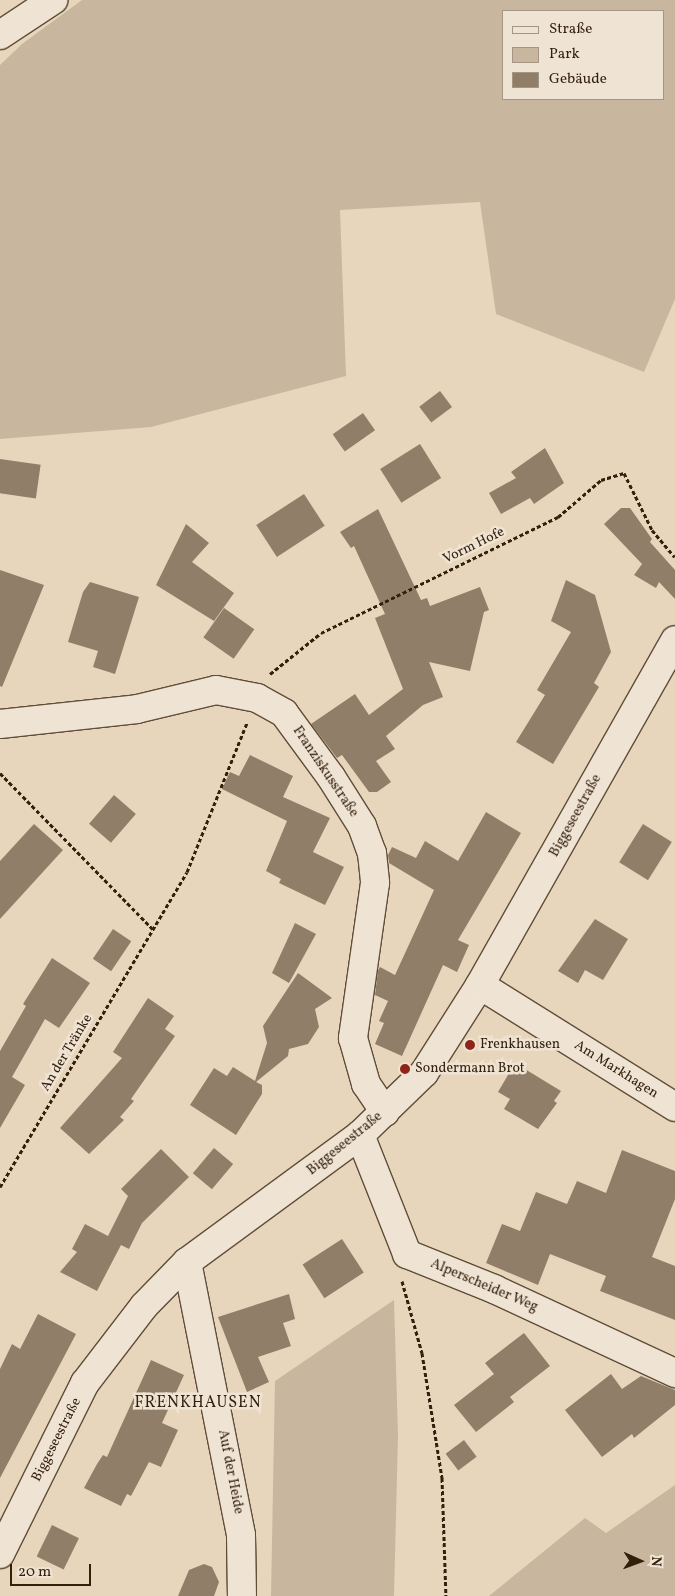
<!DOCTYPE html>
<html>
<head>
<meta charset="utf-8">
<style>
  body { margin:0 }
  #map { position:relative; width:675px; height:1596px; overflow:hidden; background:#e7d6bc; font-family:Vollkorn,serif }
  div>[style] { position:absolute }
  .green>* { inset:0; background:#c8b79e }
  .building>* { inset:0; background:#917e68; transform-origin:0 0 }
  .path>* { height:3px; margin-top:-1.5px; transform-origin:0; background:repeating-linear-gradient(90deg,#331f0d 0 4px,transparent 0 6.5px) }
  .roads { filter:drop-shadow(1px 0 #604d39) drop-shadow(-1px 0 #604d39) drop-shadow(0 1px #604d39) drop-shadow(0 -1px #604d39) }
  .minor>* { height:28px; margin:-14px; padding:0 14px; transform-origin:14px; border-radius:14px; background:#efe4d3 }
  .dots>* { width:14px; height:14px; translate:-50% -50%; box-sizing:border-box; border:2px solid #efe4d3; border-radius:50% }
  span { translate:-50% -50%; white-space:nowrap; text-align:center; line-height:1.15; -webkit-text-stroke:5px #efe4d3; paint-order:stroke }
  .street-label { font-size:14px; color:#331f0d }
  .poi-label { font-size:14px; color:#331f0d }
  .left { translate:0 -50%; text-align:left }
  .quarter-label { font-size:16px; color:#331f0d; letter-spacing:1px }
  .legend { position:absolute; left:502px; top:10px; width:162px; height:90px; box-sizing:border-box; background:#efe4d3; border:1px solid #a49584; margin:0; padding:6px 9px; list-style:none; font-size:15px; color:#331f0d }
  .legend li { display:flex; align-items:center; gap:10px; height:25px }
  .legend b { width:25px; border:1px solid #a49584 }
  .north { position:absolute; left:615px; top:1536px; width:50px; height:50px; -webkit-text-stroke:4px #efe4d3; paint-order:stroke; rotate:92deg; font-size:14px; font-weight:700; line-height:20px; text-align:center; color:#331f0d }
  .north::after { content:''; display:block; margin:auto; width:18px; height:22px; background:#331f0d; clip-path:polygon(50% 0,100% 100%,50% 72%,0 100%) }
  .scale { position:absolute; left:10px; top:1564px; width:81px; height:22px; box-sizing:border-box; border:2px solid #331f0d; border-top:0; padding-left:6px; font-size:15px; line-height:18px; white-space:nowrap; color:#331f0d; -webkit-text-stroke:4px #efe4d3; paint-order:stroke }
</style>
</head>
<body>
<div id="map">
  <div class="green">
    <div style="clip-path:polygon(evenodd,82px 0,675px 0,675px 299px,644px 372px,496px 314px,480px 202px,340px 210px,346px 376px,151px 427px,0 439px,0 65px,22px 44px,82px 0,504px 11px,664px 11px,664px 99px,504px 99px,504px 11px)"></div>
    <div style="clip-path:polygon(394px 1300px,398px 1435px,394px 1596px,271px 1596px,275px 1381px)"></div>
    <div style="clip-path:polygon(675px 1485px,675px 1596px,489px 1596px,585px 1518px,606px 1533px)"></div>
  </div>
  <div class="building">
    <div style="left:440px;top:391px;width:20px;height:26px;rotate:53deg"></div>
    <div style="left:363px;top:413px;width:21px;height:37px;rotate:55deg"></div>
    <div style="left:420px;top:444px;width:40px;height:47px;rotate:58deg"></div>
    <div style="clip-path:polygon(545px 448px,564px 483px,534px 504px,530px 498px,501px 514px,489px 493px,516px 478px,511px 472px)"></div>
    <div style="left:0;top:459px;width:41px;height:34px;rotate:8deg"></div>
    <div style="left:304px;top:494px;width:38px;height:57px;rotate:57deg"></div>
    <div style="clip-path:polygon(621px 508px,630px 508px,652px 539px,650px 542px,675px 570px,675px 599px,659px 582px,656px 588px,634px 575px,642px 564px,604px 524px)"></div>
    <div style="clip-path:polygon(378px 509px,421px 600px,427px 598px,430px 606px,480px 587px,489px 610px,484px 612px,470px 671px,429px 662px,443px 697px,423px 705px,386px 736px,395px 749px,376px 761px,391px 782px,377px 792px,369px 792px,342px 755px,337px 758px,311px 724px,355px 694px,369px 715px,403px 689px,375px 618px,385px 614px,354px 546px,351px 548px,340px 532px)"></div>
    <div style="clip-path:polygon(186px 524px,209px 543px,192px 562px,234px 593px,214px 621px,156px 585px)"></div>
    <div style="clip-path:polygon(0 570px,44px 585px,2px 687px,0 686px)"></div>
    <div style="clip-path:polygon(566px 580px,595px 595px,611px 652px,594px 683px,599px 687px,553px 764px,516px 742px,545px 695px,537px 690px,571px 632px,551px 621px)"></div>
    <div style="clip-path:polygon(90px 582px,139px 597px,115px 674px,93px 667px,98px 651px,68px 642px,83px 592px)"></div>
    <div style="left:224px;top:608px;width:37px;height:36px;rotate:35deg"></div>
    <div style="clip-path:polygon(250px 755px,293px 776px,283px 797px,330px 818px,313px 852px,344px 867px,325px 905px,279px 883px,281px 879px,266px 871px,287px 821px,222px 789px,230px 772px,239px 776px)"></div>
    <div style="left:114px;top:795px;width:29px;height:38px;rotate:41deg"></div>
    <div style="clip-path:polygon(486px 812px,521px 833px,458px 940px,469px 945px,457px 972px,443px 965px,402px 1056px,375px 1044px,384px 1023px,379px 1021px,388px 1001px,375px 995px,378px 970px,380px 967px,395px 975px,434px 890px,389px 863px,388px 855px,392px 847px,416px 858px,425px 841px,458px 861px)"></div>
    <div style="clip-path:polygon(34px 824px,63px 850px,0 919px,0 861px)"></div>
    <div style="left:643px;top:824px;width:34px;height:45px;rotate:32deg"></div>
    <div style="clip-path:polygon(595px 919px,628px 939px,603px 980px,585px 970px,578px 983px,558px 971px)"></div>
    <div style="clip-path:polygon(295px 923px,316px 934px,289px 983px,272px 973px)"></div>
    <div style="left:113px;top:929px;width:22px;height:36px;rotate:34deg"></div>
    <div style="clip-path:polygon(52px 958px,90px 983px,59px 1028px,45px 1019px,12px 1077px,25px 1085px,0 1128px,0 1051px,26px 1006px,23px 1004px)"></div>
    <div style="clip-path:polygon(298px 973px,332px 998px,315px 1009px,319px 1027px,308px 1044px,289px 1049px,288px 1056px,256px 1082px,262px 1085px,262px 1094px,236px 1135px,190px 1105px,214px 1068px,227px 1076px,233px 1067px,255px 1081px,267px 1043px,263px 1026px)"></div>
    <div style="clip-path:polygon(148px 998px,174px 1016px,165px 1029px,175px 1036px,131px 1099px,134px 1101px,120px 1117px,124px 1120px,89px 1154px,60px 1128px,122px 1058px,113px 1052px)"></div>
    <div style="clip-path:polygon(515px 1063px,561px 1091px,554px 1101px,557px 1103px,538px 1129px,504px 1109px,510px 1099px,498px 1092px)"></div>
    <div style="left:214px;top:1148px;width:25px;height:33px;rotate:40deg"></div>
    <div style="clip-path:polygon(161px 1149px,189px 1177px,142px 1223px,129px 1249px,121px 1245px,97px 1291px,60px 1272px,77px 1252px,72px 1249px,85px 1224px,108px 1236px,128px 1196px,121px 1189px)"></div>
    <div style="clip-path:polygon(622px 1150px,675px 1171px,675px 1199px,652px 1257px,675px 1266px,675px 1320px,600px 1291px,606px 1276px,550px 1254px,538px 1285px,486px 1263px,502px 1224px,520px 1231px,536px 1192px,567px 1204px,577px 1181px,606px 1193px)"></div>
    <div style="left:342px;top:1239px;width:40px;height:47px;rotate:57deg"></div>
    <div style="clip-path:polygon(289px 1294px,295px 1319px,283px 1323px,291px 1346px,258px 1357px,269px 1382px,247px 1392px,218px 1317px)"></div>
    <div style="clip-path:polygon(38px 1314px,76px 1334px,0 1478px,0 1369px,12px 1344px,20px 1349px)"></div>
    <div style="clip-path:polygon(524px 1333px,550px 1366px,510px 1397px,514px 1402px,476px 1432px,454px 1405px,494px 1374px,485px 1363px)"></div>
    <div style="clip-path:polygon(151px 1360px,184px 1375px,162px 1423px,178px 1430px,161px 1467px,149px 1462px,131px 1496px,127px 1494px,121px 1506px,84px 1488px,97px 1464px,103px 1455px,107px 1457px)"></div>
    <div style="clip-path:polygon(611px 1374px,622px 1389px,641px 1376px,675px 1390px,675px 1405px,634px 1438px,632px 1434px,602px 1457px,565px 1410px)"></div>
    <div style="left:464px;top:1440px;width:21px;height:23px;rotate:53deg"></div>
    <div style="left:52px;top:1525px;width:30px;height:35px;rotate:26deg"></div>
    <div style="clip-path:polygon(204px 1564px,212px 1567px,219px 1582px,214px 1596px,178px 1596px,189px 1570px)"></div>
  </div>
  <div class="path">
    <div style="left:270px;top:674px;width:65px;rotate:-38.8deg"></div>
    <div style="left:321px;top:633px;width:264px;rotate:-26.1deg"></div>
    <div style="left:558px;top:517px;width:57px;rotate:-40.7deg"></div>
    <div style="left:601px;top:480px;width:24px;rotate:-17deg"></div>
    <div style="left:624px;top:473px;width:64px;rotate:63.8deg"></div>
    <div style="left:652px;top:530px;width:35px;rotate:50deg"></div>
    <div style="left:0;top:773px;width:220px;rotate:45.6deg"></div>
    <div style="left:0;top:1187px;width:366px;rotate:-59.3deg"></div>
    <div style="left:187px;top:872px;width:161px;rotate:-68.1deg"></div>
    <div style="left:402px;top:1281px;width:75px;rotate:74.5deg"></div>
    <div style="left:422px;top:1353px;width:127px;rotate:80.9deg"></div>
    <div style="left:442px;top:1478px;width:118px;rotate:88.1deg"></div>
  </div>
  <div class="roads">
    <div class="minor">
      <div style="left:0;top:35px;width:64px;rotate:-33.4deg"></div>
      <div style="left:0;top:724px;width:138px;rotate:-6.2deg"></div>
      <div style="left:137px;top:709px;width:81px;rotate:-13.5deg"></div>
      <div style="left:216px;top:690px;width:42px;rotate:11deg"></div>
      <div style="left:257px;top:698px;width:31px;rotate:29deg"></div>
      <div style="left:284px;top:713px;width:79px;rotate:53.7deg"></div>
      <div style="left:331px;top:777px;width:58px;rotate:57.7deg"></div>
      <div style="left:362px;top:826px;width:29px;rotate:70deg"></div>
      <div style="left:372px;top:853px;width:30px;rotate:84deg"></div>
      <div style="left:375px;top:883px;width:157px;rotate:98.1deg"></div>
      <div style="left:353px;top:1038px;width:48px;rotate:74.2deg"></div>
      <div style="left:366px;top:1084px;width:34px;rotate:56deg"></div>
      <div style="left:480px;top:985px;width:230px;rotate:32deg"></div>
      <div style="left:360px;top:1135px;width:128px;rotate:68.4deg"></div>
      <div style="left:407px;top:1254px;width:94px;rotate:21.9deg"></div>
      <div style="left:494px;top:1289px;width:200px;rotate:24.9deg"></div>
      <div style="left:187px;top:1262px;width:278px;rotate:78.8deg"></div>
      <div style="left:241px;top:1535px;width:61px;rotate:89.1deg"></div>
      <div style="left:0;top:1554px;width:191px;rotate:-63.6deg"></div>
      <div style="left:85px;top:1383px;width:97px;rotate:-52.5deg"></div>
      <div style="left:144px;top:1306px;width:62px;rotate:-45.7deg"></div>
      <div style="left:187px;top:1262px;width:215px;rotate:-36.3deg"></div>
      <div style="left:360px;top:1135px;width:89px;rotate:-44.1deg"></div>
      <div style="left:424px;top:1073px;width:104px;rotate:-57.5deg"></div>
      <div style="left:480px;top:985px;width:396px;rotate:-60.5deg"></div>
    </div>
  </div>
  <div class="dots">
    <div style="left:470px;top:1045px;background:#8f2418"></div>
    <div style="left:405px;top:1069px;background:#8f2418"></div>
  </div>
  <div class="street-label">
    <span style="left:474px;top:546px;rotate:-26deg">Vorm Hofe</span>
    <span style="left:325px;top:772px;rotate:56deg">Franziskusstraße</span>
    <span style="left:576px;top:816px;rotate:-61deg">Biggeseestraße</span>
    <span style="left:67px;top:1053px;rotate:-59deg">An der Tränke</span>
    <span style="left:616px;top:1070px;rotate:32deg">Am Markhagen</span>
    <span style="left:345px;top:1144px;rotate:-39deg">Biggeseestraße</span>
    <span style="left:484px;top:1286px;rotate:23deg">Alperscheider Weg</span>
    <span style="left:57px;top:1440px;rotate:-63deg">Biggeseestraße</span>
    <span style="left:230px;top:1472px;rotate:79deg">Auf der Heide</span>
  </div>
  <div class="poi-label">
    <span class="left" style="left:480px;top:1045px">Frenkhausen</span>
    <span class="left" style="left:415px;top:1069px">Sondermann Brot</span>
  </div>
  <div class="quarter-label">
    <span style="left:198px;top:1403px">FRENKHAUSEN</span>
  </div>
  <ul class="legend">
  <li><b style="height:6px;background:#efe4d3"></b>Straße</li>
  <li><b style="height:14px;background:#c8b79e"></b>Park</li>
  <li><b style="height:14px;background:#917e68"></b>Gebäude</li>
  </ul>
  <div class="north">N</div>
  <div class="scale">20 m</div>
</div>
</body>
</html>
